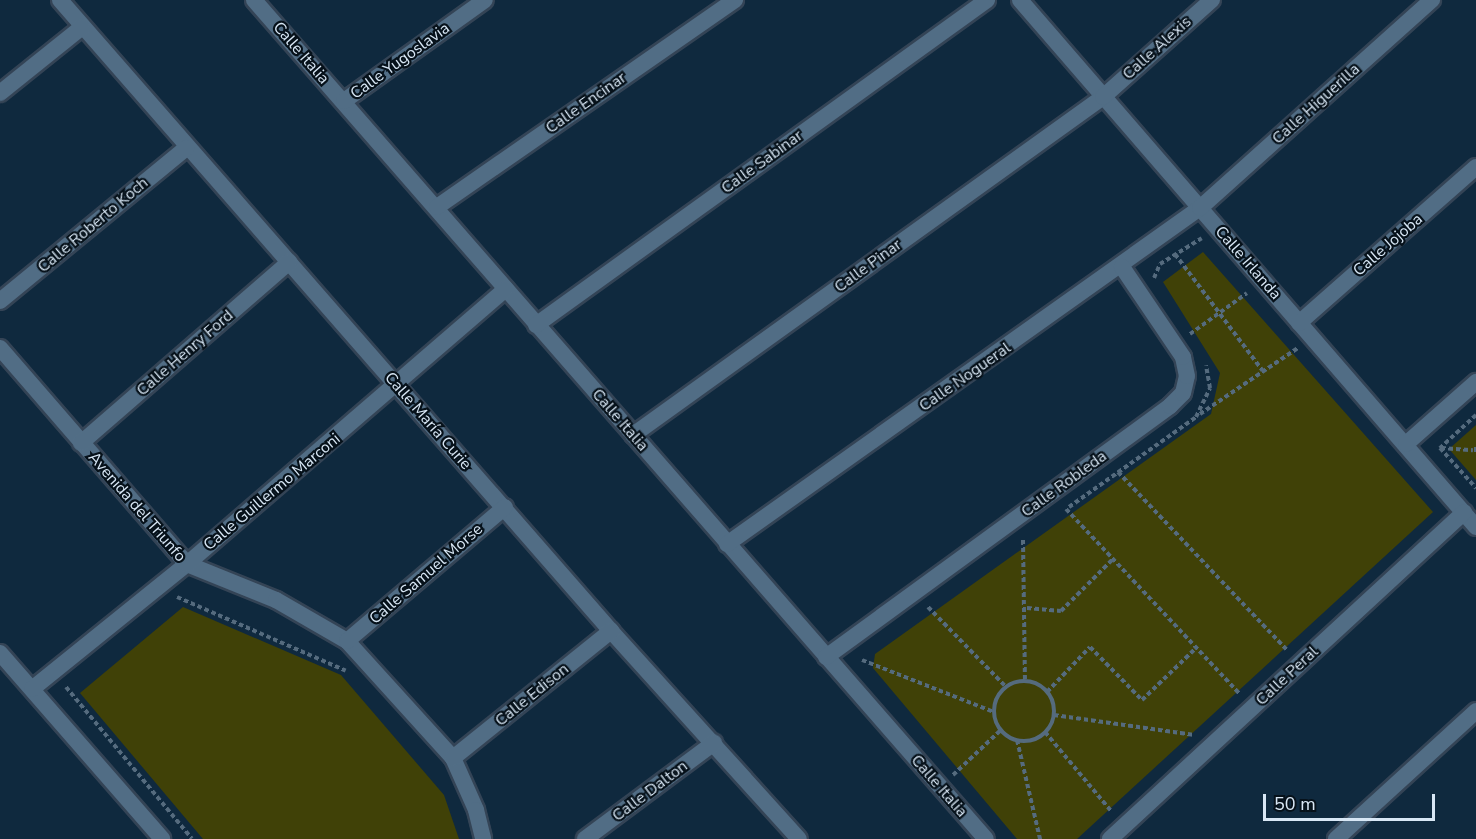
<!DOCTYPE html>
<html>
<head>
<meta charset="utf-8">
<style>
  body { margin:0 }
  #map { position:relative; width:1476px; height:839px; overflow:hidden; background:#0f293e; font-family:"Nunito Sans",sans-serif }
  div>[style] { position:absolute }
  .green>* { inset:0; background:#404107 }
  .path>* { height:4px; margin-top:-2px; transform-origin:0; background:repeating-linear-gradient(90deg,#556b7e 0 4.5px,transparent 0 7.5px) }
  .path>.ring { margin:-2px; padding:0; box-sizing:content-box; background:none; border:4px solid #556b7e; border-radius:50% }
  .roads { filter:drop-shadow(2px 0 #344456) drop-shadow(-2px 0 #344456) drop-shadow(0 2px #344456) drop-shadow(0 -2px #344456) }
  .minor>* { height:16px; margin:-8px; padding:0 8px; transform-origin:8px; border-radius:8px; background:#516d85 }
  span { translate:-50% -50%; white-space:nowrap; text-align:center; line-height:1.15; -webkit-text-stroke:4.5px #06111a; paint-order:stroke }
  .street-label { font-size:16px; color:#d8e7f5 }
  .scale { position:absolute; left:1263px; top:794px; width:172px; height:27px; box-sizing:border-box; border:3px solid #d8e7f5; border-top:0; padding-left:8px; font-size:18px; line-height:21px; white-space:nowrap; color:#d8e7f5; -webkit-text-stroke:4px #06111a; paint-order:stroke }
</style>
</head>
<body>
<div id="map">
  <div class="green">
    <div style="clip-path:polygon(1203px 252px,1433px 512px,1077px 839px,1017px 839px,873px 668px,875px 654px,1211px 414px,1220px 373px,1163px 282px)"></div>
    <div style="clip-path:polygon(1476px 425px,1476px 480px,1449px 449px)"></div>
    <div style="clip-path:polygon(183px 607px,341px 675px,444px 795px,459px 839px,203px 839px,80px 693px)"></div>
  </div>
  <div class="path">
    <div style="left:1175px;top:254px;width:146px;rotate:53.1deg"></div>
    <div style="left:1154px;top:278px;width:15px;rotate:-67deg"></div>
    <div style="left:1160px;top:264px;width:49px;rotate:-31.8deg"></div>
    <div style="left:1190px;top:334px;width:70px;rotate:-35.7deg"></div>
    <div style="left:1200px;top:414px;width:118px;rotate:-34deg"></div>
    <div style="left:1476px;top:415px;width:49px;rotate:137.5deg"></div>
    <div style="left:1440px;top:448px;width:54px;rotate:48deg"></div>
    <div style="left:1476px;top:447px;width:7px;rotate:90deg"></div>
    <div style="left:1441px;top:448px;width:32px;rotate:4deg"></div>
    <div style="left:1118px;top:472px;width:245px;rotate:46.5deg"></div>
    <div style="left:1069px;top:507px;width:156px;rotate:-35.3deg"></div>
    <div style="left:1196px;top:417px;width:32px;rotate:-64deg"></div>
    <div style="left:1210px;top:388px;width:23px;rotate:-100deg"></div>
    <div style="left:1066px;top:509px;width:254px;rotate:46.8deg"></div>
    <div style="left:1023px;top:540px;width:140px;rotate:89.2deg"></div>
    <div style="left:177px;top:597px;width:184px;rotate:23.6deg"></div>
    <div style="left:928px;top:607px;width:112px;rotate:45.7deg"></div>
    <div style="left:1027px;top:608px;width:34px;rotate:5deg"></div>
    <div style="left:1061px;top:611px;width:74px;rotate:-45deg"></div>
    <div style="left:862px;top:660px;width:142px;rotate:21.5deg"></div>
    <div class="ring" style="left:994px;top:681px;width:56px;height:56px"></div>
    <div style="left:66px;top:687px;width:197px;rotate:50.3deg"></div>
    <div style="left:1047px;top:692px;width:62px;rotate:-46.3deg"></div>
    <div style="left:1090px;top:647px;width:74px;rotate:45.5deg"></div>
    <div style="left:1142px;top:700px;width:75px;rotate:-43.9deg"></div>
    <div style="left:1054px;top:715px;width:142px;rotate:8.1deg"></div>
    <div style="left:1045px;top:732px;width:104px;rotate:50.1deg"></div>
    <div style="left:1017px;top:740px;width:102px;rotate:76.9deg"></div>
    <div style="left:953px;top:775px;width:66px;rotate:-43.2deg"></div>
  </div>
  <div class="roads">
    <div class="minor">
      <div style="left:60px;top:0;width:838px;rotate:48.87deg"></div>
      <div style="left:611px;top:631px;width:280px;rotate:47.9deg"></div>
      <div style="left:254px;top:0;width:1113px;rotate:48.9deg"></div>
      <div style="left:1020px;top:0;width:697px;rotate:49.13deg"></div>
      <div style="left:0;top:93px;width:105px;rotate:-38.8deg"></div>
      <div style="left:344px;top:101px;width:173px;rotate:-35.6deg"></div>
      <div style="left:437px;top:207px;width:363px;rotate:-34.8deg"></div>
      <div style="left:0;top:301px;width:241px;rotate:-39.4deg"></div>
      <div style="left:1299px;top:323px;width:236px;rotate:-41.4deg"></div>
      <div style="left:536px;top:325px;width:556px;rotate:-35.78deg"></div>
      <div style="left:0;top:348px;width:286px;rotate:49.1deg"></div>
      <div style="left:187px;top:564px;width:96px;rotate:22deg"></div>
      <div style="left:276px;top:600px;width:82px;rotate:30deg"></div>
      <div style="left:347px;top:641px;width:158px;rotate:47.8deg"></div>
      <div style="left:453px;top:758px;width:57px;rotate:66.1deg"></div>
      <div style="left:476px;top:810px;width:30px;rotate:76deg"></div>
      <div style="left:633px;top:435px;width:579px;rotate:-35.72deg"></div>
      <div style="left:1103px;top:97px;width:146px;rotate:-41.7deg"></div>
      <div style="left:81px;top:443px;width:276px;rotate:-41deg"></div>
      <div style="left:1406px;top:444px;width:94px;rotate:-41.5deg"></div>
      <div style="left:727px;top:544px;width:580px;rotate:-35.39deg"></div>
      <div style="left:1200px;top:208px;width:312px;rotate:-41.9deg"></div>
      <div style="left:347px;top:641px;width:207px;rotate:-40.3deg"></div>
      <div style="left:0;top:653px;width:247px;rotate:48.9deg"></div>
      <div style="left:826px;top:657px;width:426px;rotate:-36.1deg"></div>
      <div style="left:1170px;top:406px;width:18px;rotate:-45deg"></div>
      <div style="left:1183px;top:393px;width:17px;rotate:-77deg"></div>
      <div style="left:1187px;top:376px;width:19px;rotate:-102deg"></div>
      <div style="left:1183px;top:357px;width:109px;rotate:-124.1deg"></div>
      <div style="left:32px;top:689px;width:199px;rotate:-38.9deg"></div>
      <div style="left:187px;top:564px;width:421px;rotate:-40.8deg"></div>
      <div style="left:453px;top:758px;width:203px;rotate:-38.8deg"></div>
      <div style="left:585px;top:839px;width:161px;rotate:-36.7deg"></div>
      <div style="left:1110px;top:839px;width:482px;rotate:-42.7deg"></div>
      <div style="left:1336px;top:839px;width:190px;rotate:-42.4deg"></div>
    </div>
  </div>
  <div class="street-label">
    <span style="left:1157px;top:48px;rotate:-42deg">Calle Alexis</span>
    <span style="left:301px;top:53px;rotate:49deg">Calle Italia</span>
    <span style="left:400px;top:61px;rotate:-36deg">Calle Yugoslavia</span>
    <span style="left:586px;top:103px;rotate:-35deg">Calle Encinar</span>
    <span style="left:1316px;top:104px;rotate:-42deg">Calle Higuerilla</span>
    <span style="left:762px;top:162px;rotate:-36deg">Calle Sabinar</span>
    <span style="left:93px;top:225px;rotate:-40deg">Calle Roberto Koch</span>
    <span style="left:1388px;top:245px;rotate:-41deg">Calle Jojoba</span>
    <span style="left:1248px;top:263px;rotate:49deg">Calle Irlanda</span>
    <span style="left:868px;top:266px;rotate:-36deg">Calle Pinar</span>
    <span style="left:185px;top:353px;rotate:-41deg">Calle Henry Ford</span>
    <span style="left:965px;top:377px;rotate:-35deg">Calle Nogueral</span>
    <span style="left:620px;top:420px;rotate:49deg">Calle Italia</span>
    <span style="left:428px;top:421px;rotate:49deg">Calle María Curie</span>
    <span style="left:1064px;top:484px;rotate:-36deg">Calle Robleda</span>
    <span style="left:272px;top:492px;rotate:-40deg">Calle Guillermo Marconi</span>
    <span style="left:137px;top:507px;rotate:49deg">Avenida del Triunfo</span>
    <span style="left:426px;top:574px;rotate:-41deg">Calle Samuel Morse</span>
    <span style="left:1287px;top:676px;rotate:-43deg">Calle Peral</span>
    <span style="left:532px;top:695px;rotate:-39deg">Calle Edison</span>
    <span style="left:939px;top:786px;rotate:49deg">Calle Italia</span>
    <span style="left:650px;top:791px;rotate:-37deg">Calle Dalton</span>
  </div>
  <div class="scale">50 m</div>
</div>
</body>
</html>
